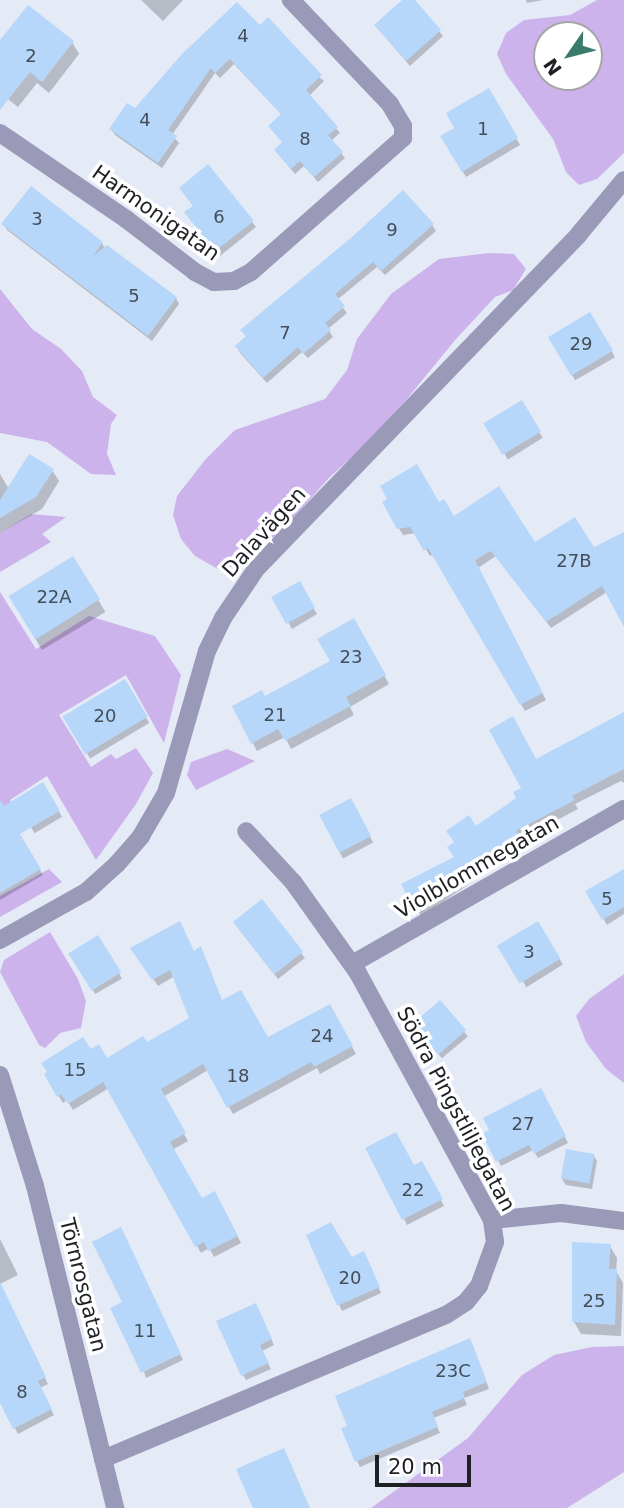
<!DOCTYPE html>
<html>
<head>
<meta charset="utf-8">
<style>
  body { margin:0 }
  #map { position:relative; width:624px; height:1508px; overflow:hidden; background:#e5eaf7; font-family:"DejaVu Sans",sans-serif }
  div>[style] { position:absolute }
  .green>* { inset:0; background:#cdb3eb }
  .shadow>* { inset:0; background:#0003; transform-origin:0 0 }
  .building>* { inset:0; background:#b6d7f9; transform-origin:0 0 }
  .minor>* { height:18px; margin:-9px; padding:0 9px; transform-origin:9px; border-radius:9px; background:#9a99b8 }
  span { translate:-50% -50%; white-space:nowrap; text-align:center; line-height:1.15; -webkit-text-stroke:7px #fff; paint-order:stroke }
  .number-label { font-size:18px; color:#444e59 }
  .number-label span { -webkit-text-stroke-width:0 }
  .street-label { font-size:21px; color:#1e2024 }
  .north { position:absolute; left:533px; top:21px; width:70px; height:70px; box-sizing:border-box; background:#fff; border:2px solid #a5a6a7; border-radius:50%; rotate:235deg; font-size:19px; font-weight:700; line-height:28px; text-align:center; color:#1e2024 }
  .north::after { content:''; display:block; margin:auto; width:24px; height:32px; background:#3a7c6c; clip-path:polygon(50% 0,100% 100%,50% 72%,0 100%) }
  .scale { position:absolute; left:375px; top:1455px; width:96px; height:32px; box-sizing:border-box; border:4px solid #1e2024; border-top:0; padding-left:9px; font-size:21px; line-height:24px; white-space:nowrap; color:#1e2024; -webkit-text-stroke:5px #fff; paint-order:stroke }
</style>
</head>
<body>
<div id="map">
  <div class="green">
    <div style="clip-path:polygon(evenodd,597px 0,624px 0,624px 153px,597px 179px,579px 185px,566px 172px,553px 139px,506px 74px,497px 54px,506px 33px,524px 20px,570px 15px,597px 0,547px 35px,589px 35px,589px 77px,547px 77px,547px 35px)"></div>
    <div style="clip-path:polygon(489px 253px,514px 254px,526px 269px,513px 290px,495px 297px,456px 339px,384px 427px,328px 479px,278px 535px,235px 566px,218px 569px,195px 556px,181px 539px,173px 515px,177px 496px,205px 460px,235px 430px,325px 399px,347px 370px,357px 339px,391px 294px,439px 259px)"></div>
    <div style="clip-path:polygon(0 289px,32px 329px,61px 349px,82px 371px,93px 397px,117px 415px,111px 424px,107px 454px,116px 475px,91px 474px,47px 442px,0 433px)"></div>
    <div style="clip-path:polygon(31px 514px,66px 517px,42px 534px,51px 542px,0 572px,0 533px)"></div>
    <div style="clip-path:polygon(0 592px,36px 649px,89px 616px,155px 636px,181px 675px,164px 743px,126px 675px,59px 715px,91px 767px,111px 754px,116px 759px,136px 748px,153px 773px,136px 804px,96px 860px,47px 776px,10px 800px,15px 810px,0 819px)"></div>
    <div style="clip-path:polygon(227px 749px,255px 761px,196px 790px,187px 775px,191px 762px)"></div>
    <div style="clip-path:polygon(49px 869px,62px 882px,0 917px,0 896px)"></div>
    <div style="clip-path:polygon(50px 932px,78px 979px,86px 1001px,81px 1028px,60px 1033px,45px 1048px,39px 1045px,0 972px,4px 960px)"></div>
    <div style="clip-path:polygon(624px 974px,624px 1083px,606px 1069px,586px 1042px,576px 1016px,589px 999px)"></div>
    <div style="clip-path:polygon(624px 1346px,624px 1472px,567px 1508px,371px 1508px,468px 1438px,522px 1375px,554px 1355px,592px 1347px)"></div>
  </div>
  <div class="shadow">
    <div style="clip-path:polygon(141px 0,183px 0,163px 21px)"></div>
    <div style="clip-path:polygon(405px 0,412px 0,443px 36px,410px 66px,376px 26px)"></div>
    <div style="clip-path:polygon(526px 0,543px 0,527px 3px)"></div>
    <div style="clip-path:polygon(260px 28px,324px 81px,309px 96px,340px 133px,331px 141px,345px 158px,318px 182px,304px 166px,295px 174px,280px 156px,284px 144px,270px 127px,282px 115px,234px 64px,220px 78px,215px 73px,172px 135px,179px 143px,162px 168px,115px 135px,111px 129px,135px 110px)"></div>
    <div style="clip-path:polygon(72px 42px,79px 54px,49px 93px,37px 83px,18px 107px,0 93px,0 43px)"></div>
    <div style="clip-path:polygon(488px 90px,520px 145px,466px 177px,442px 137px,457px 128px)"></div>
    <div style="clip-path:polygon(190px 219px,252px 222px,256px 227px,220px 256px)"></div>
    <div style="clip-path:polygon(4px 224px,102px 243px,105px 249px,176px 298px,179px 304px,152px 341px,7px 230px)"></div>
    <div style="clip-path:polygon(432px 225px,436px 231px,385px 275px,377px 267px,337px 300px,347px 313px,328px 329px,333px 337px,308px 358px,302px 352px,267px 383px,240px 353px,237px 347px,247px 338px,242px 330px)"></div>
    <div style="left:590px;top:314px;width:50px;height:46px;rotate:60deg"></div>
    <div style="left:521px;top:403px;width:41px;height:41px;rotate:58deg"></div>
    <div style="clip-path:polygon(52px 470px,59px 481px,42px 509px,0 533px,0 474px,9px 489px)"></div>
    <div style="clip-path:polygon(384px 503px,439px 504px,454px 518px,534px 545px,593px 549px,624px 534px,624px 623px,607px 592px,551px 628px,496px 556px,478px 568px,546px 700px,525px 711px,434px 554px,430px 556px,416px 533px,403px 535px)"></div>
    <div style="left:73px;top:558px;width:63px;height:74px;rotate:59deg"></div>
    <div style="left:299px;top:584px;width:35px;height:29px;rotate:59deg"></div>
    <div style="clip-path:polygon(353px 620px,389px 684px,350px 707px,354px 715px,291px 749px,285px 737px,257px 751px,234px 707px,265px 698px,332px 662px)"></div>
    <div style="left:124px;top:681px;width:49px;height:69px;rotate:59deg"></div>
    <div style="clip-path:polygon(624px 727px,624px 783px,621px 781px,575px 804px,578px 809px,519px 840px,524px 848px,421px 916px,404px 885px,456px 858px,476px 828px,519px 799px,536px 762px)"></div>
    <div style="left:43px;top:785px;width:37px;height:32px;rotate:59deg"></div>
    <div style="left:351px;top:801px;width:47px;height:34px;rotate:62deg"></div>
    <div style="clip-path:polygon(9px 818px,43px 875px,0 900px,0 823px)"></div>
    <div style="clip-path:polygon(624px 881px,624px 914px,607px 925px,588px 892px)"></div>
    <div style="left:537px;top:923px;width:49px;height:43px;rotate:58deg"></div>
    <div style="clip-path:polygon(238px 928px,301px 953px,305px 958px,278px 979px)"></div>
    <div style="left:98px;top:937px;width:48px;height:31px;rotate:60deg"></div>
    <div style="clip-path:polygon(194px 953px,222px 1002px,267px 1040px,330px 1007px,356px 1054px,320px 1074px,317px 1068px,233px 1114px,208px 1070px,163px 1097px,188px 1141px,172px 1150px,201px 1201px,219px 1201px,241px 1243px,214px 1257px,209px 1248px,201px 1253px,109px 1088px,73px 1110px,67px 1100px,63px 1103px,46px 1075px,90px 1051px,107px 1060px,146px 1045px,191px 1018px,175px 976px,158px 986px,137px 955px)"></div>
    <div style="left:439px;top:1002px;width:45px;height:34px;rotate:50deg"></div>
    <div style="clip-path:polygon(540px 1090px,568px 1143px,538px 1158px,533px 1150px,501px 1166px,484px 1135px)"></div>
    <div style="clip-path:polygon(368px 1148px,413px 1168px,422px 1163px,444px 1206px,407px 1225px)"></div>
    <div style="clip-path:polygon(594px 1156px,597px 1161px,592px 1189px,566px 1185px,562px 1179px)"></div>
    <div style="clip-path:polygon(124px 1235px,183px 1360px,146px 1378px,124px 1303px)"></div>
    <div style="clip-path:polygon(0 1239px,18px 1275px,0 1284px)"></div>
    <div style="clip-path:polygon(610px 1246px,617px 1258px,616px 1271px,623px 1283px,621px 1336px,581px 1334px,574px 1322px)"></div>
    <div style="clip-path:polygon(351px 1259px,367px 1259px,381px 1293px,342px 1311px,339px 1305px)"></div>
    <div style="clip-path:polygon(0 1288px,48px 1384px,40px 1388px,54px 1415px,18px 1434px,0 1399px)"></div>
    <div style="clip-path:polygon(258px 1311px,274px 1345px,262px 1351px,271px 1369px,246px 1380px,243px 1375px)"></div>
    <div style="clip-path:polygon(473px 1346px,489px 1389px,464px 1398px,467px 1405px,433px 1418px,440px 1433px,360px 1467px,357px 1461px)"></div>
  </div>
  <div class="building">
    <div style="clip-path:polygon(402px 0,415px 0,441px 30px,406px 61px,374px 25px)"></div>
    <div style="clip-path:polygon(237px 2px,260px 25px,268px 17px,322px 75px,306px 90px,338px 127px,328px 135px,343px 152px,314px 177px,300px 161px,291px 169px,274px 150px,282px 142px,268px 126px,281px 114px,230px 59px,215px 73px,211px 68px,168px 130px,177px 136px,158px 163px,109px 129px,127px 103px,135px 108px,182px 54px)"></div>
    <div style="clip-path:polygon(28px 5px,74px 41px,42px 82px,30px 72px,0 110px,0 40px)"></div>
    <div style="clip-path:polygon(489px 88px,518px 138px,462px 172px,440px 136px,454px 128px,446px 113px)"></div>
    <div style="clip-path:polygon(208px 164px,254px 221px,215px 251px,184px 212px,193px 206px,179px 188px)"></div>
    <div style="clip-path:polygon(31px 186px,103px 242px,93px 256px,107px 245px,177px 297px,148px 336px,1px 224px)"></div>
    <div style="clip-path:polygon(403px 190px,434px 224px,381px 271px,373px 262px,335px 294px,345px 306px,325px 323px,331px 330px,303px 354px,298px 347px,263px 378px,235px 346px,246px 336px,240px 330px,352px 237px)"></div>
    <div style="left:590px;top:312px;width:45px;height:49px;rotate:59deg"></div>
    <div style="left:522px;top:400px;width:37px;height:45px;rotate:59deg"></div>
    <div style="clip-path:polygon(29px 454px,54px 469px,36px 497px,0 518px,0 500px)"></div>
    <div style="clip-path:polygon(417px 464px,439px 502px,444px 499px,454px 516px,499px 486px,535px 542px,575px 517px,594px 547px,624px 532px,624px 627px,602px 586px,546px 622px,491px 551px,475px 560px,543px 693px,520px 705px,428px 548px,424px 551px,410px 527px,397px 529px,382px 502px,387px 499px,380px 486px)"></div>
    <div style="left:73px;top:556px;width:51px;height:76px;rotate:58deg"></div>
    <div style="left:300px;top:581px;width:31px;height:33px;rotate:61deg"></div>
    <div style="clip-path:polygon(354px 618px,386px 675px,346px 697px,351px 706px,285px 741px,278px 729px,251px 744px,232px 706px,262px 690px,265px 696px,330px 661px,317px 639px)"></div>
    <div style="left:125px;top:679px;width:44px;height:73px;rotate:59deg"></div>
    <div style="clip-path:polygon(624px 712px,624px 769px,572px 796px,575px 800px,516px 831px,521px 839px,414px 909px,401px 884px,454px 857px,447px 847px,454px 842px,446px 831px,469px 815px,476px 826px,516px 798px,513px 792px,521px 788px,489px 730px,513px 716px,536px 759px)"></div>
    <div style="clip-path:polygon(43px 782px,60px 811px,20px 834px,41px 869px,0 893px,0 800px,4px 806px)"></div>
    <div style="left:351px;top:798px;width:43px;height:36px;rotate:62deg"></div>
    <div style="clip-path:polygon(624px 869px,624px 907px,602px 920px,585px 891px)"></div>
    <div style="left:262px;top:899px;width:67px;height:37px;rotate:52deg"></div>
    <div style="clip-path:polygon(180px 921px,194px 951px,201px 946px,222px 1000px,241px 990px,268px 1037px,330px 1004px,353px 1046px,314px 1067px,311px 1062px,227px 1108px,203px 1064px,161px 1089px,186px 1133px,170px 1142px,202px 1198px,215px 1191px,238px 1236px,208px 1251px,204px 1242px,195px 1247px,103px 1082px,68px 1104px,61px 1094px,57px 1097px,44px 1074px,47px 1072px,41px 1063px,83px 1037px,91px 1049px,99px 1044px,107px 1058px,143px 1036px,147px 1042px,189px 1018px,170px 970px,152px 980px,130px 948px)"></div>
    <div style="left:538px;top:921px;width:44px;height:48px;rotate:59deg"></div>
    <div style="left:98px;top:935px;width:44px;height:35px;rotate:58deg"></div>
    <div style="left:440px;top:1000px;width:40px;height:37px;rotate:49deg"></div>
    <div style="clip-path:polygon(541px 1088px,566px 1136px,534px 1154px,529px 1145px,496px 1162px,482px 1134px,489px 1130px,483px 1118px)"></div>
    <div style="clip-path:polygon(396px 1132px,414px 1165px,422px 1161px,443px 1199px,402px 1220px,365px 1148px)"></div>
    <div style="left:566px;top:1149px;width:29px;height:30px;rotate:10deg"></div>
    <div style="clip-path:polygon(331px 1222px,352px 1257px,364px 1251px,380px 1287px,337px 1306px,306px 1235px)"></div>
    <div style="clip-path:polygon(121px 1227px,181px 1354px,141px 1373px,110px 1308px,122px 1302px,92px 1242px)"></div>
    <div style="clip-path:polygon(572px 1242px,611px 1244px,609px 1269px,617px 1269px,615px 1325px,572px 1322px)"></div>
    <div style="clip-path:polygon(0 1282px,46px 1377px,38px 1381px,52px 1409px,13px 1429px,0 1403px)"></div>
    <div style="clip-path:polygon(256px 1303px,272px 1339px,260px 1345px,269px 1363px,241px 1376px,216px 1321px)"></div>
    <div style="clip-path:polygon(470px 1338px,487px 1382px,463px 1392px,465px 1398px,432px 1412px,438px 1427px,355px 1462px,341px 1428px,347px 1426px,335px 1396px)"></div>
    <div style="clip-path:polygon(284px 1448px,310px 1508px,253px 1508px,236px 1469px)"></div>
  </div>
  <div class="minor">
    <div style="left:0;top:133px;width:153px;rotate:34.3deg"></div>
    <div style="left:126px;top:219px;width:87px;rotate:37.5deg"></div>
    <div style="left:195px;top:272px;width:21px;rotate:28deg"></div>
    <div style="left:214px;top:282px;width:20px;rotate:-3deg"></div>
    <div style="left:234px;top:281px;width:19px;rotate:-28deg"></div>
    <div style="left:251px;top:272px;width:203px;rotate:-41.4deg"></div>
    <div style="left:403px;top:138px;width:12px;rotate:-90deg"></div>
    <div style="left:403px;top:126px;width:26px;rotate:-121deg"></div>
    <div style="left:390px;top:104px;width:144px;rotate:-133.6deg"></div>
    <div style="left:0;top:940px;width:98px;rotate:-29.2deg"></div>
    <div style="left:86px;top:892px;width:42px;rotate:-42.1deg"></div>
    <div style="left:117px;top:864px;width:37px;rotate:-49deg"></div>
    <div style="left:141px;top:836px;width:50px;rotate:-59.8deg"></div>
    <div style="left:166px;top:793px;width:148px;rotate:-73.9deg"></div>
    <div style="left:207px;top:651px;width:37px;rotate:-64deg"></div>
    <div style="left:223px;top:618px;width:59px;rotate:-56deg"></div>
    <div style="left:256px;top:569px;width:465px;rotate:-46deg"></div>
    <div style="left:579px;top:234px;width:70px;rotate:-50.2deg"></div>
    <div style="left:352px;top:964px;width:313px;rotate:-29.7deg"></div>
    <div style="left:0;top:1075px;width:116px;rotate:72.5deg"></div>
    <div style="left:35px;top:1186px;width:332px;rotate:76deg"></div>
    <div style="left:492px;top:1220px;width:69px;rotate:-5.8deg"></div>
    <div style="left:561px;top:1213px;width:64px;rotate:7.2deg"></div>
    <div style="left:103px;top:1459px;width:372px;rotate:-22.8deg"></div>
    <div style="left:446px;top:1315px;width:24px;rotate:-33deg"></div>
    <div style="left:466px;top:1302px;width:21px;rotate:-51deg"></div>
    <div style="left:479px;top:1286px;width:47px;rotate:-70deg"></div>
    <div style="left:495px;top:1242px;width:22px;rotate:-98deg"></div>
    <div style="left:492px;top:1220px;width:281px;rotate:-118.5deg"></div>
    <div style="left:358px;top:973px;width:112px;rotate:-125.5deg"></div>
    <div style="left:293px;top:882px;width:69px;rotate:-132.7deg"></div>
  </div>
  <div class="number-label">
    <span style="left:243px;top:36px">4</span>
    <span style="left:31px;top:56px">2</span>
    <span style="left:145px;top:120px">4</span>
    <span style="left:483px;top:129px">1</span>
    <span style="left:305px;top:139px">8</span>
    <span style="left:219px;top:217px">6</span>
    <span style="left:37px;top:219px">3</span>
    <span style="left:392px;top:230px">9</span>
    <span style="left:134px;top:296px">5</span>
    <span style="left:285px;top:333px">7</span>
    <span style="left:581px;top:344px">29</span>
    <span style="left:574px;top:561px">27B</span>
    <span style="left:54px;top:597px">22A</span>
    <span style="left:351px;top:657px">23</span>
    <span style="left:275px;top:715px">21</span>
    <span style="left:105px;top:716px">20</span>
    <span style="left:607px;top:899px">5</span>
    <span style="left:529px;top:952px">3</span>
    <span style="left:322px;top:1036px">24</span>
    <span style="left:75px;top:1070px">15</span>
    <span style="left:238px;top:1076px">18</span>
    <span style="left:523px;top:1124px">27</span>
    <span style="left:413px;top:1190px">22</span>
    <span style="left:350px;top:1278px">20</span>
    <span style="left:594px;top:1301px">25</span>
    <span style="left:145px;top:1331px">11</span>
    <span style="left:453px;top:1371px">23C</span>
    <span style="left:22px;top:1392px">8</span>
  </div>
  <div class="street-label">
    <span style="left:156px;top:213px;rotate:35deg">Harmonigatan</span>
    <span style="left:264px;top:532px;rotate:-48deg">Dalavägen</span>
    <span style="left:477px;top:867px;rotate:-30deg">Violblommegatan</span>
    <span style="left:456px;top:1109px;rotate:62deg">Södra Pingstliljegatan</span>
    <span style="left:83px;top:1285px;rotate:76deg">Törnrosgatan</span>
  </div>
  <div class="north">N</div>
  <div class="scale">20 m</div>
</div>
</body>
</html>
